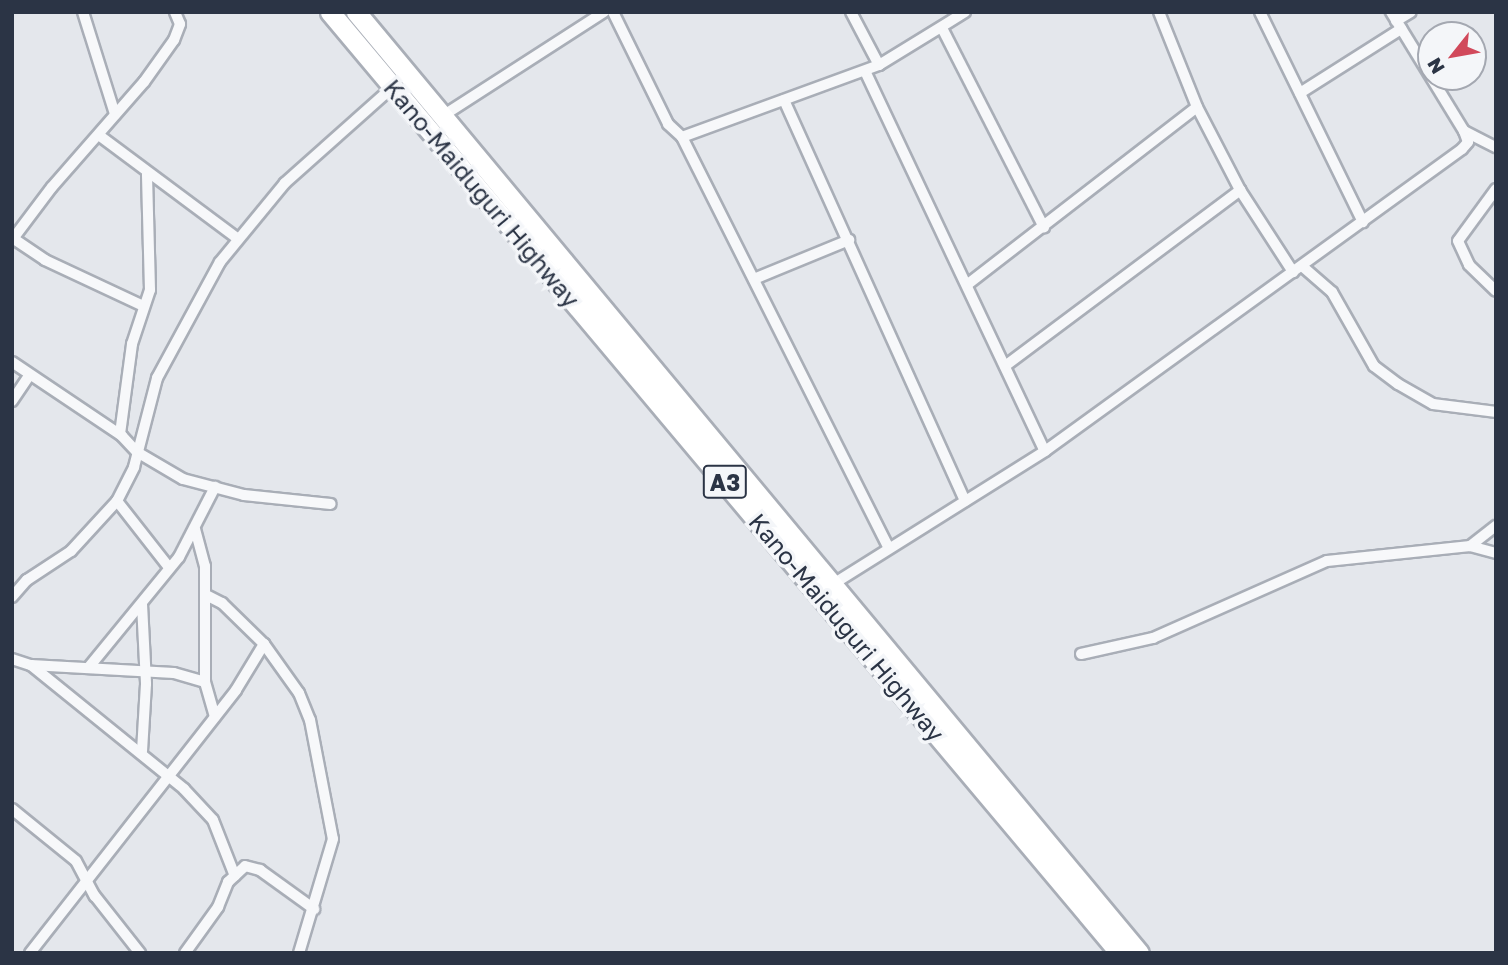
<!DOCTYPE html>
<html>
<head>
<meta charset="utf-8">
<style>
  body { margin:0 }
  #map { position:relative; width:1508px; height:965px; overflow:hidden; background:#e4e7ec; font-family:"Golos Text",sans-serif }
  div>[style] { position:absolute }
  .roads { filter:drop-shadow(2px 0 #a9aeb7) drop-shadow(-2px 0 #a9aeb7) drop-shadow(0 2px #a9aeb7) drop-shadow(0 -2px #a9aeb7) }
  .street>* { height:10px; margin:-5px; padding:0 5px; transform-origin:5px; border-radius:5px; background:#f7f8fa }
  .highway>* { height:19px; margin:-9.5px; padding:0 9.5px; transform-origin:9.5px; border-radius:9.5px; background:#fff }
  span { translate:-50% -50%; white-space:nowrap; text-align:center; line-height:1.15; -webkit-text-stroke:7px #f4f6f9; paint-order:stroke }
  .shield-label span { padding:2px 5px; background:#f4f6f9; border:2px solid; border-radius:5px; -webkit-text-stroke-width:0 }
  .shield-label { font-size:23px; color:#2b3445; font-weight:700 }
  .street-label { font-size:24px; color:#2b3445 }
  .frame { position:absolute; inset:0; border:14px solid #2b3445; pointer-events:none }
  .north { position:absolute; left:1417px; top:21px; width:70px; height:70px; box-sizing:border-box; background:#f4f6f9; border:2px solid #a4a8b1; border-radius:50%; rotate:239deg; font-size:19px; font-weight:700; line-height:28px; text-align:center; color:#2b3445 }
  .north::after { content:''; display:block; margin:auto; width:24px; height:32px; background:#d1495b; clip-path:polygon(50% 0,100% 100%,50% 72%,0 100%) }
</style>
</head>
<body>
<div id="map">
  <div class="roads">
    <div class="street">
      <div style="left:83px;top:12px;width:107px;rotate:72.6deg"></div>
      <div style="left:613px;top:12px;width:125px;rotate:63.8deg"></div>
      <div style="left:668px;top:124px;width:19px;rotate:43deg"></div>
      <div style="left:682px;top:137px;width:210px;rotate:-20.1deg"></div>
      <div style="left:879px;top:65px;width:101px;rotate:-31.6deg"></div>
      <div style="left:851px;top:12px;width:60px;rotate:62.2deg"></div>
      <div style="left:1159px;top:12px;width:102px;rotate:68.2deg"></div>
      <div style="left:1197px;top:107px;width:93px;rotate:62.6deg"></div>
      <div style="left:1240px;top:190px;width:98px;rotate:57.1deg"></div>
      <div style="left:1260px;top:12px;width:234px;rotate:63.9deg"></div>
      <div style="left:1396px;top:21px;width:17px;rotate:-31deg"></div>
      <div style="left:942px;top:28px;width:224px;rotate:62.9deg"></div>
      <div style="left:865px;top:71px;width:420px;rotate:64.7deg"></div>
      <div style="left:1300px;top:93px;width:120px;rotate:-32.4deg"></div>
      <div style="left:784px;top:100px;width:440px;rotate:65.7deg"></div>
      <div style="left:441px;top:117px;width:194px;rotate:-32.8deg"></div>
      <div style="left:1464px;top:131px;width:36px;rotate:27deg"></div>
      <div style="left:100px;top:136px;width:172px;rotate:36.7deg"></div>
      <div style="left:682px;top:137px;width:459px;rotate:63.3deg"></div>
      <div style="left:1496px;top:189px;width:64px;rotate:126.2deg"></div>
      <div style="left:1458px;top:241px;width:26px;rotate:65deg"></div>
      <div style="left:1469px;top:265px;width:37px;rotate:44deg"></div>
      <div style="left:14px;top:239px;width:37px;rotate:34deg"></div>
      <div style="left:45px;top:260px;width:108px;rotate:25.1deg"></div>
      <div style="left:12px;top:240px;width:66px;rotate:-53deg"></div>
      <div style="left:52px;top:187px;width:140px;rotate:-48.8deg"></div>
      <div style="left:144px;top:82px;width:52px;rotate:-54.5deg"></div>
      <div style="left:174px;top:40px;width:17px;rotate:-69deg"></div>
      <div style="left:180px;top:24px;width:13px;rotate:-113deg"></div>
      <div style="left:1302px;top:266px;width:40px;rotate:41deg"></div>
      <div style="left:1332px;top:292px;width:85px;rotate:60.4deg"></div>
      <div style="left:1374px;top:366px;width:30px;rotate:37deg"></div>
      <div style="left:1398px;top:384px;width:40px;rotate:29.7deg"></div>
      <div style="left:1433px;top:404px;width:64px;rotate:7.2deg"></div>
      <div style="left:754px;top:279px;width:103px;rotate:-22.3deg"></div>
      <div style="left:968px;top:284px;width:289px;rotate:-37.7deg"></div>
      <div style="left:12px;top:362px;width:133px;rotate:33.9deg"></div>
      <div style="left:122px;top:436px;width:22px;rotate:47deg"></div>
      <div style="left:137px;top:452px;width:53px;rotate:30.4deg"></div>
      <div style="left:183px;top:479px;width:63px;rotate:14.7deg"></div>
      <div style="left:244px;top:495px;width:87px;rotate:5.9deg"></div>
      <div style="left:1005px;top:366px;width:294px;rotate:-36.8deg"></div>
      <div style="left:12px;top:401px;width:30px;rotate:-56deg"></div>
      <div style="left:120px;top:434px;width:91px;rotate:-82.4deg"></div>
      <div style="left:132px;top:344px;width:57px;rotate:-71.6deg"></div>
      <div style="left:150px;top:290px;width:116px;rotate:-91.5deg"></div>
      <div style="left:117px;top:501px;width:83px;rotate:51.9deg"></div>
      <div style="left:195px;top:529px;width:38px;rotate:75deg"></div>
      <div style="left:205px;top:566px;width:116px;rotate:90deg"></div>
      <div style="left:205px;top:682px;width:36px;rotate:74deg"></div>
      <div style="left:1470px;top:546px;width:33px;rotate:-38deg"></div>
      <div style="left:830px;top:586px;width:254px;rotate:-32.1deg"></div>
      <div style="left:1045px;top:451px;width:515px;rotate:-35.91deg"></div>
      <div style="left:1462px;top:149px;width:9px;rotate:-49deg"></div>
      <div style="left:1468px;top:142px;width:12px;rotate:-110deg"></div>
      <div style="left:1464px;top:131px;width:140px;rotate:-121.5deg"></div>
      <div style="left:208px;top:596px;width:16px;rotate:27deg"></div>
      <div style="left:222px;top:603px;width:59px;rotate:44.3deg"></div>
      <div style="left:264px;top:644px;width:60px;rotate:54.5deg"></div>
      <div style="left:299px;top:693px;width:29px;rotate:68deg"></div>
      <div style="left:310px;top:720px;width:121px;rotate:79.1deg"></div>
      <div style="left:333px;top:839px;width:119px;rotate:106.6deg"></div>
      <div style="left:12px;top:597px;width:23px;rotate:-49deg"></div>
      <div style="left:27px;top:580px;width:53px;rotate:-33.4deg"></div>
      <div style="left:71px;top:551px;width:68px;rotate:-47.4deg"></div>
      <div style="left:117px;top:501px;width:38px;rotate:-63deg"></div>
      <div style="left:134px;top:467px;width:92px;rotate:-75.5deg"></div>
      <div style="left:157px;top:378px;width:132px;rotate:-61.5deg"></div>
      <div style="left:220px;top:262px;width:102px;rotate:-50.6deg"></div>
      <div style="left:285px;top:183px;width:146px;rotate:-41.7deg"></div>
      <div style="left:142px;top:604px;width:80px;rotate:87.1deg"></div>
      <div style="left:146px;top:684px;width:67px;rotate:93.4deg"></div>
      <div style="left:1081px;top:654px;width:74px;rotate:-12.5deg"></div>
      <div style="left:1153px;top:638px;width:190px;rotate:-23.9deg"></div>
      <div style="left:1327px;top:561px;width:144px;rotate:-6deg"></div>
      <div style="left:1470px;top:546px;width:27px;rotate:15deg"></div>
      <div style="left:12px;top:659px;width:20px;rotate:18deg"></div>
      <div style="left:31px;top:665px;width:197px;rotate:39deg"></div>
      <div style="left:184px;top:789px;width:42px;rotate:46.9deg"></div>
      <div style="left:213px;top:820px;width:60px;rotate:68.6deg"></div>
      <div style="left:31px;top:665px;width:143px;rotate:3.2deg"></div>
      <div style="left:174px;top:673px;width:32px;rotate:16deg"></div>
      <div style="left:89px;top:667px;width:142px;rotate:-50.7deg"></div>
      <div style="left:179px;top:557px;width:79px;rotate:-62.8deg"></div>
      <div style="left:12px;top:809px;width:82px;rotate:39.1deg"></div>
      <div style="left:76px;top:861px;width:40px;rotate:62deg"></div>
      <div style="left:95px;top:896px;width:73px;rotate:51.7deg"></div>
      <div style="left:30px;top:953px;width:334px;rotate:-51.9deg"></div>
      <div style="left:236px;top:690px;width:54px;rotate:-58.7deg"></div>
      <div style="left:185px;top:953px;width:57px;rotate:-54.3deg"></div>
      <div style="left:218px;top:907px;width:27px;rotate:-68deg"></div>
      <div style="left:228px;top:882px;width:23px;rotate:-43deg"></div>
      <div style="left:245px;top:866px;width:16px;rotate:15deg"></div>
      <div style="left:260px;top:870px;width:67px;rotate:35.8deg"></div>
    </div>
    <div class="highway">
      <div style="left:330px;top:12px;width:1229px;rotate:49.99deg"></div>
      <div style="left:356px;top:12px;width:1224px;rotate:50.24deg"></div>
    </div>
  </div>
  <div class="shield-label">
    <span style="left:725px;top:482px">A3</span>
  </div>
  <div class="street-label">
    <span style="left:482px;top:193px;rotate:50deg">Kano-Maiduguri Highway</span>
    <span style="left:847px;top:627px;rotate:50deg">Kano-Maiduguri Highway</span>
  </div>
  <div class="frame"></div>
  <div class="north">N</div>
</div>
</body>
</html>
